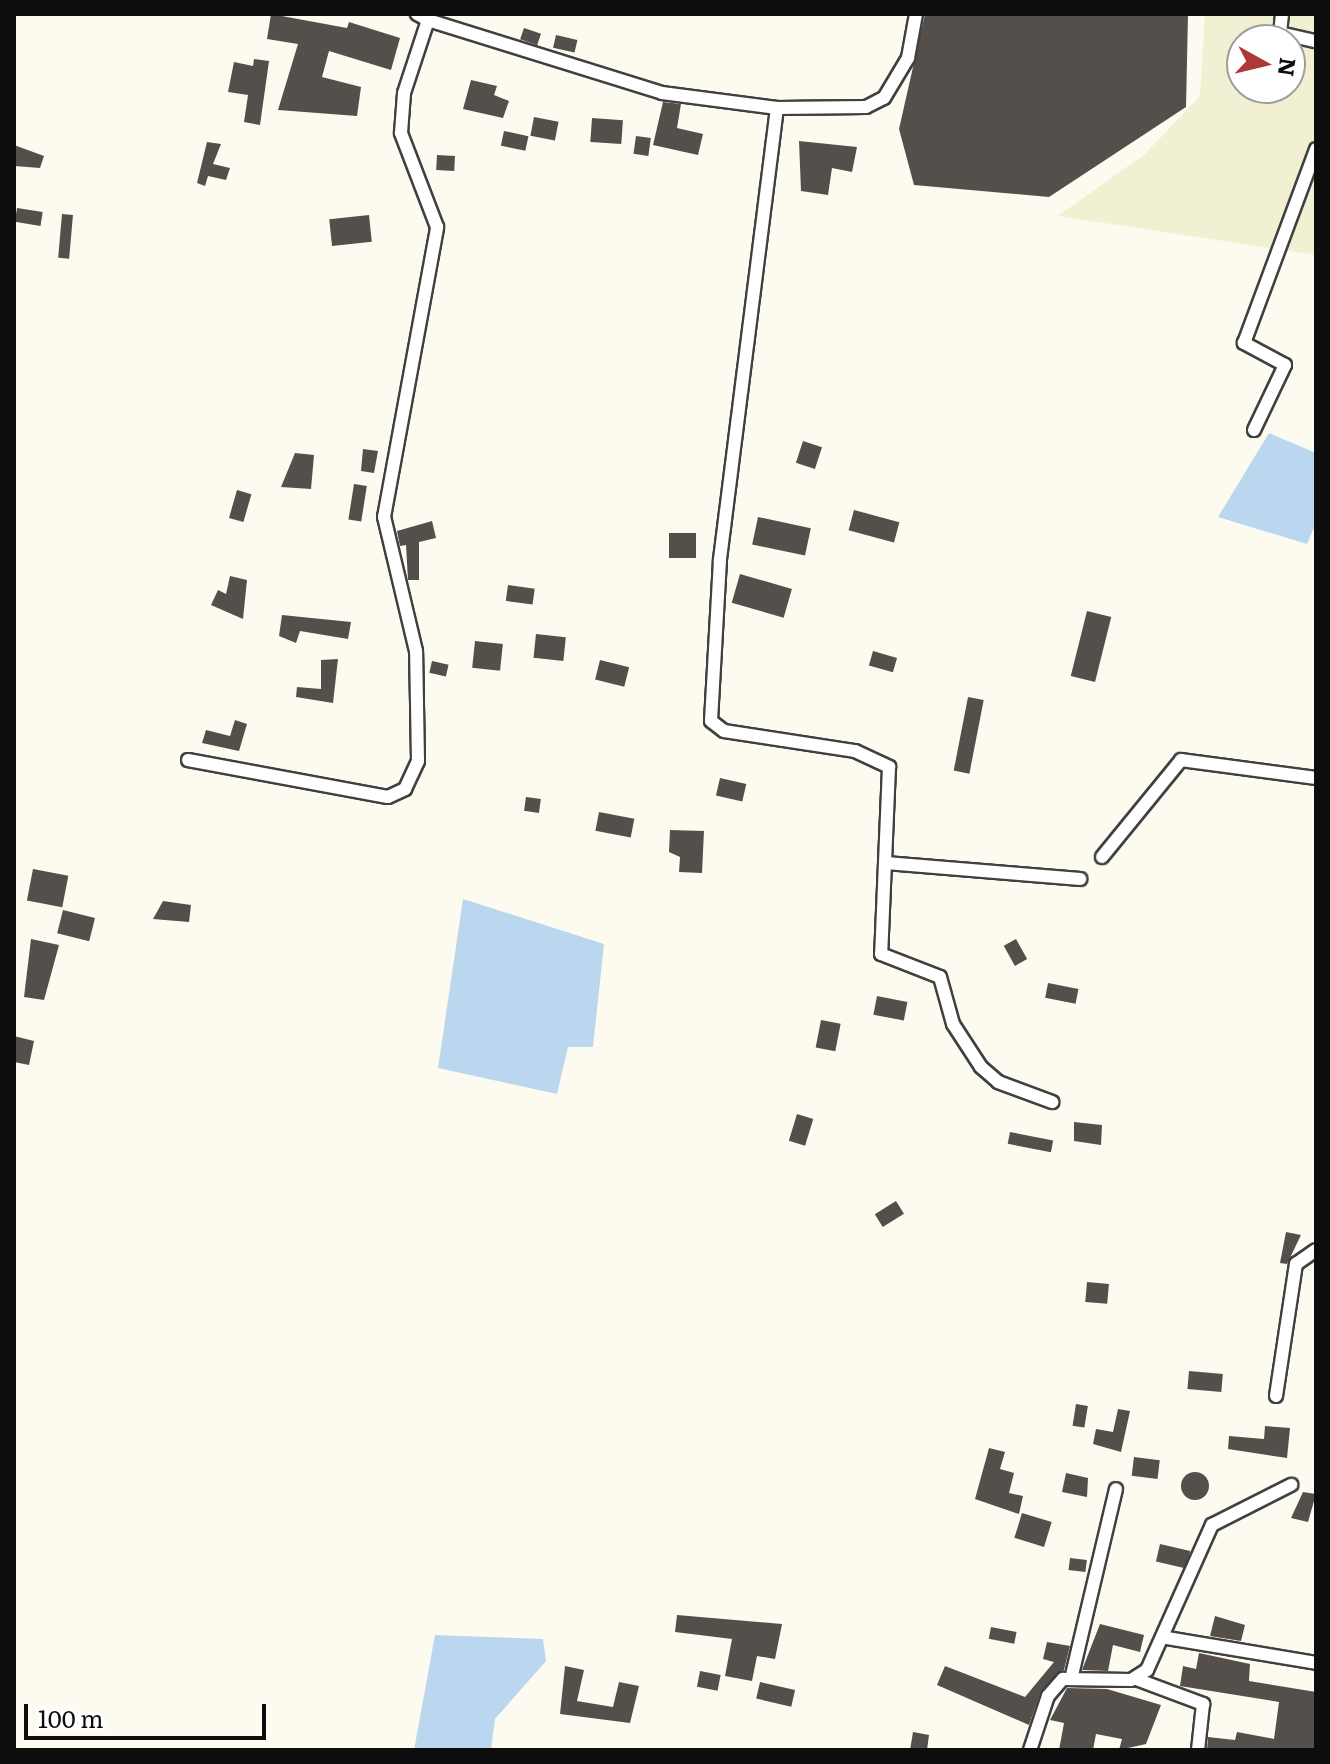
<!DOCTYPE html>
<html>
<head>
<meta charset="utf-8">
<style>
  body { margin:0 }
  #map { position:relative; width:1330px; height:1764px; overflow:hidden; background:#fdfbef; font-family:Literata,serif }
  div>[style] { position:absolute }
  .farmland>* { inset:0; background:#f1f0d2 }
  .water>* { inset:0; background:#bad7ef }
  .building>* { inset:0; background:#554f4b; transform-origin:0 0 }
  .round { border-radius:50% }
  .roads { filter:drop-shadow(2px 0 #404040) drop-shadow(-2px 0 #404040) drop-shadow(0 2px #404040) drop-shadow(0 -2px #404040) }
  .street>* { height:12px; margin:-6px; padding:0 6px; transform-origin:6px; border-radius:6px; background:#fff }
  span { translate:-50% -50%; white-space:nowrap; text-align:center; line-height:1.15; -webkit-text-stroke:8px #fff; paint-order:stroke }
  .frame { position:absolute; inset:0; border:16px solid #0d0d0d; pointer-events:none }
  .north { position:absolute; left:1226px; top:24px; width:80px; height:80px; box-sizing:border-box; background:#fff; border:2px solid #9e9e9e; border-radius:50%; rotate:98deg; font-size:22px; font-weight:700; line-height:32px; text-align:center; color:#0d0d0d }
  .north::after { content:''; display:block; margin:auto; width:28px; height:36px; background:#ad3835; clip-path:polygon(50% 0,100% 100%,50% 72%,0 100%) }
  .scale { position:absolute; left:24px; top:1704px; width:242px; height:36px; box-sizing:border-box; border:4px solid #0d0d0d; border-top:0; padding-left:10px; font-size:24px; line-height:28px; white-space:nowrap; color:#0d0d0d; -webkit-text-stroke:6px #fff; paint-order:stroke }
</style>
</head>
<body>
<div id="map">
  <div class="farmland">
    <div style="clip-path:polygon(evenodd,1205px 14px,1316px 14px,1316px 255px,1058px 216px,1145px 154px,1200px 96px,1205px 14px,1242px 40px,1290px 40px,1290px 88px,1242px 88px,1242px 40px)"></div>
  </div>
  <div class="water">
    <div style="clip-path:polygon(1269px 433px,1316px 453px,1316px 523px,1307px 544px,1218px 517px)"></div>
    <div style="clip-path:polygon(463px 899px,604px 944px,593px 1047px,568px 1047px,557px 1094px,438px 1068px)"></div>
    <div style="clip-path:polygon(435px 1635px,543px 1639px,546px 1661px,495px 1719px,491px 1750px,414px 1750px)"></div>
  </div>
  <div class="building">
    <div style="clip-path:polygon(271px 14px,347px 28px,349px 22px,400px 38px,391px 70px,329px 51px,322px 77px,361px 87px,357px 116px,278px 110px,298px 44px,267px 39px)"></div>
    <div style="clip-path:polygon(925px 14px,1188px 14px,1186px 107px,1049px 197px,914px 185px,899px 129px)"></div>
    <div style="left:524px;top:28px;width:18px;height:12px;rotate:19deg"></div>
    <div style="left:556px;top:35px;width:22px;height:13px;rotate:13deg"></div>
    <div style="clip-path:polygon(254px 59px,269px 61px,260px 125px,244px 122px,248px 95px,228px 92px,234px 62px,253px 66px)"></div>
    <div style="clip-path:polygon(471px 80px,497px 86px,494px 95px,509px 101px,503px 118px,463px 109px)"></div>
    <div style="clip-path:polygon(663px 102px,681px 104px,677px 128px,703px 134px,698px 155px,653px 145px)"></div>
    <div style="left:534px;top:117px;width:25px;height:19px;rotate:11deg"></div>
    <div style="left:592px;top:118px;width:31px;height:24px;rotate:4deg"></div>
    <div style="left:504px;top:131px;width:25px;height:15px;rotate:12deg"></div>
    <div style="left:636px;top:136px;width:15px;height:18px;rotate:8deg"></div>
    <div style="clip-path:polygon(799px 141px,857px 147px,852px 172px,832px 168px,828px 195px,801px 191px)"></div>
    <div style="clip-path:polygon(207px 142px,221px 144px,213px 164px,230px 168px,226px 180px,208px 176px,205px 186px,197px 183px)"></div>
    <div style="clip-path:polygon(14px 145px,44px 156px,40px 168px,14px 166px)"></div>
    <div style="left:437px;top:155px;width:18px;height:15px;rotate:3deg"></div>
    <div style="left:17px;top:208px;width:26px;height:14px;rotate:9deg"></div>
    <div style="left:62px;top:214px;width:11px;height:44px;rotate:5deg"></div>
    <div style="left:369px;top:215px;width:27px;height:40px;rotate:84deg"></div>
    <div style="left:803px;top:441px;width:20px;height:23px;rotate:18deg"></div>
    <div style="clip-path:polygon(363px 449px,378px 451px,374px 473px,361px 471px)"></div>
    <div style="clip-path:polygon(295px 453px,314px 455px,311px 489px,281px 487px)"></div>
    <div style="left:354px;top:484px;width:13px;height:36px;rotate:9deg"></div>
    <div style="left:237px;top:490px;width:15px;height:29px;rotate:16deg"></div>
    <div style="left:854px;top:510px;width:47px;height:21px;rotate:15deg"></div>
    <div style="left:758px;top:517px;width:54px;height:28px;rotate:12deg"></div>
    <div style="clip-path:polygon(432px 521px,436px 538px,419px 542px,419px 580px,408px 580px,406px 545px,400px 546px,397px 531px)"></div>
    <div style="left:669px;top:533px;width:27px;height:25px"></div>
    <div style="left:740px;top:574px;width:54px;height:30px;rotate:16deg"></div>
    <div style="clip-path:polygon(230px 576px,247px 580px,243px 619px,211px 605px,218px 590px,226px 594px)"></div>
    <div style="left:508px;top:585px;width:27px;height:16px;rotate:8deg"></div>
    <div style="left:1087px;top:611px;width:25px;height:67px;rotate:14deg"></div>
    <div style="clip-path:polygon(282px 615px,351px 622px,348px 639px,300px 631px,296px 643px,279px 636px)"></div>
    <div style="left:536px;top:634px;width:30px;height:24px;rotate:6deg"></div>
    <div style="left:475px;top:641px;width:28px;height:27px;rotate:6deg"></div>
    <div style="left:873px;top:651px;width:25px;height:15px;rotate:16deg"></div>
    <div style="clip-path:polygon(338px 659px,333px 703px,296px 697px,297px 687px,321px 689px,321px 660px)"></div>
    <div style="left:600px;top:660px;width:30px;height:20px;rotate:14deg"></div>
    <div style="left:432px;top:661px;width:17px;height:12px;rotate:13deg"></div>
    <div style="left:968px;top:697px;width:16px;height:75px;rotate:11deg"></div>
    <div style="clip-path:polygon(235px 720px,247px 724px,239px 751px,202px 743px,206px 730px,230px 736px)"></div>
    <div style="left:720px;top:778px;width:27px;height:18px;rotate:13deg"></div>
    <div style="left:526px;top:797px;width:15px;height:14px;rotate:8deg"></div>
    <div style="left:599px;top:812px;width:36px;height:19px;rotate:11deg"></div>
    <div style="clip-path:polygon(670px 830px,704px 831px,702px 873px,679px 872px,680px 857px,669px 852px)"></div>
    <div style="left:33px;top:869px;width:36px;height:32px;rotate:11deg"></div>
    <div style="clip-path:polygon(163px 901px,191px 905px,189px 922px,153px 919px)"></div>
    <div style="left:63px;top:910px;width:33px;height:24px;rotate:14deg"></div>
    <div style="clip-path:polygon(31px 939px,59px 945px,44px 1000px,24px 997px)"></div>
    <div style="left:1016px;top:939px;width:23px;height:14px;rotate:61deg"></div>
    <div style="left:1048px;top:983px;width:31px;height:15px;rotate:11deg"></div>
    <div style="left:877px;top:996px;width:31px;height:19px;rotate:11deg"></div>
    <div style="left:821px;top:1020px;width:20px;height:28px;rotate:11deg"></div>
    <div style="clip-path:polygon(14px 1036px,34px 1041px,29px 1065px,14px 1062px)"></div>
    <div style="left:797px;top:1114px;width:17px;height:28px;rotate:17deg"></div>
    <div style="clip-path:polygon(1074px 1122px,1102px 1125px,1101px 1145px,1074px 1141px)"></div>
    <div style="left:1010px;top:1132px;width:44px;height:12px;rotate:11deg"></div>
    <div style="left:896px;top:1201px;width:15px;height:25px;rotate:58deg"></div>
    <div style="clip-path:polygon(1286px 1232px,1301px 1235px,1287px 1264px,1280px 1263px)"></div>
    <div style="left:1087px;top:1282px;width:22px;height:20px;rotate:5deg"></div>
    <div style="left:1189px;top:1371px;width:34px;height:18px;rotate:5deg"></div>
    <div style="left:1076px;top:1404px;width:12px;height:22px;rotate:9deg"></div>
    <div style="clip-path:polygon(1118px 1409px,1130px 1411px,1121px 1452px,1093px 1444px,1096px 1429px,1113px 1432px)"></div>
    <div style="clip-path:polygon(1265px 1426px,1290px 1428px,1287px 1458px,1228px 1449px,1229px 1436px,1264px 1439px)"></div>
    <div style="clip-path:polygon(989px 1448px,1005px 1452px,1000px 1469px,1014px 1473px,1009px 1493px,1023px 1496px,1019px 1514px,975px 1499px)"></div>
    <div style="left:1134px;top:1457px;width:26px;height:19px;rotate:7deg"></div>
    <div class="round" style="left:1181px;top:1472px;width:28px;height:28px"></div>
    <div style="clip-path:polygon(1066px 1473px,1088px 1478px,1087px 1497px,1062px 1492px)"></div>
    <div style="clip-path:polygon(1303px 1492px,1316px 1494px,1308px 1522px,1291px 1518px)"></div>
    <div style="left:1022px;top:1513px;width:31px;height:26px;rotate:17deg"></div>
    <div style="left:1160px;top:1544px;width:31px;height:18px;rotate:13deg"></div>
    <div style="left:1070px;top:1558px;width:17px;height:12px;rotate:7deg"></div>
    <div style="clip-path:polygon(677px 1615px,782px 1624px,775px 1659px,757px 1656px,752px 1681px,725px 1676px,732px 1639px,675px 1632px)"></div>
    <div style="clip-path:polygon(1215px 1616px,1245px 1625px,1241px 1641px,1210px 1636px)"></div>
    <div style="clip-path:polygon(1100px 1624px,1144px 1635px,1140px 1652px,1113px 1645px,1108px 1671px,1082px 1670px)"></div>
    <div style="left:991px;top:1627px;width:26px;height:12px;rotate:11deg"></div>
    <div style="clip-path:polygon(1047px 1642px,1070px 1646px,1064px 1670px,1041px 1691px,1029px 1725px,937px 1685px,945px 1666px,1025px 1697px,1054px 1662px,1043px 1659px)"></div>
    <div style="clip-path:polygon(1199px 1653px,1250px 1664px,1249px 1681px,1316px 1692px,1316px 1750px,1207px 1750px,1208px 1737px,1235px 1740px,1237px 1732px,1274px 1739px,1279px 1702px,1180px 1686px,1183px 1666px,1196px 1669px)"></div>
    <div style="clip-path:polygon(565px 1666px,584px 1670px,577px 1701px,613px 1707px,619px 1682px,639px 1686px,630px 1723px,560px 1714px)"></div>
    <div style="left:700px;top:1671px;width:21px;height:16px;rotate:11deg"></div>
    <div style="left:760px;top:1682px;width:36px;height:17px;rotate:13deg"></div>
    <div style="clip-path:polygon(1067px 1688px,1107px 1689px,1161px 1705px,1146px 1744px,1119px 1750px,1122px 1739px,1096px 1734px,1093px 1750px,1059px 1750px,1064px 1723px,1050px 1720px)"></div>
    <div style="clip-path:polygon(913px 1732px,929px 1735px,927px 1750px,910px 1750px)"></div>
  </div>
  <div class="roads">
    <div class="street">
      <div style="left:1282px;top:14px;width:19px;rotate:96deg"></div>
      <div style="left:1280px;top:33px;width:37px;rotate:13deg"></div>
      <div style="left:428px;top:20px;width:245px;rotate:17.3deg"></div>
      <div style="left:662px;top:93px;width:116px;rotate:7.4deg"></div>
      <div style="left:777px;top:108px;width:89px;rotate:-0.6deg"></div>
      <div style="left:866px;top:107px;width:20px;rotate:-27deg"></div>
      <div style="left:884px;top:98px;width:47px;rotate:-59deg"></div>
      <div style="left:908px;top:58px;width:45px;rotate:-79.7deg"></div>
      <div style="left:777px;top:108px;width:456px;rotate:97.2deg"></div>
      <div style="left:720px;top:560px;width:161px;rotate:93.2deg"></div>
      <div style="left:711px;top:721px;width:16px;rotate:38deg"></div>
      <div style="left:724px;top:731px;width:133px;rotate:8.7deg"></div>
      <div style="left:855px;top:751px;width:38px;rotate:25deg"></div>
      <div style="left:889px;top:767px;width:187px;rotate:92.4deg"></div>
      <div style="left:881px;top:954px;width:63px;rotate:21.3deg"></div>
      <div style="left:940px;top:977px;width:49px;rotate:74.5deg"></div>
      <div style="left:953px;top:1024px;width:51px;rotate:56.9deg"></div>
      <div style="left:981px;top:1067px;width:23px;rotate:41deg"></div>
      <div style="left:998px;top:1082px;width:58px;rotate:20.3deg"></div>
      <div style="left:1254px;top:430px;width:72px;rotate:-64.5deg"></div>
      <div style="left:1285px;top:365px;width:47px;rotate:-151.8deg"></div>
      <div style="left:1244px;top:343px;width:207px;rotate:-69.6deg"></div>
      <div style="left:188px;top:760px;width:203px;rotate:10.5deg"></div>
      <div style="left:388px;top:797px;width:19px;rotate:-25deg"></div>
      <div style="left:405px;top:789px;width:31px;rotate:-65deg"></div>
      <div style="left:418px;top:761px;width:110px;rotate:-91deg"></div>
      <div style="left:416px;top:651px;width:138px;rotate:-103.4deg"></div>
      <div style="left:384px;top:517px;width:295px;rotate:-79.6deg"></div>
      <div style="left:437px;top:227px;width:101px;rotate:-111deg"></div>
      <div style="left:401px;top:133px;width:40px;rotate:-85.7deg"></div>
      <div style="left:404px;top:93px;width:77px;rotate:-71.8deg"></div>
      <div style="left:428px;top:20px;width:13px;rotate:-151deg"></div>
      <div style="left:1102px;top:857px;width:125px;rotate:-50.8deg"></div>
      <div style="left:1181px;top:760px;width:136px;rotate:7.6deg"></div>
      <div style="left:886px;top:863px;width:195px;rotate:4.7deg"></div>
      <div style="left:1276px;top:1396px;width:134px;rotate:-81.4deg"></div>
      <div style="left:1296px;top:1264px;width:24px;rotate:-35deg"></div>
      <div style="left:1167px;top:1638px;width:151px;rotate:9.5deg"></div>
      <div style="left:1072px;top:1675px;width:191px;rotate:-76.7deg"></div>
      <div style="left:1136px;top:1679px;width:72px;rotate:20.5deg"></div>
      <div style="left:1203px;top:1704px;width:46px;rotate:96.2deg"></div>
      <div style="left:1030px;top:1750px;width:57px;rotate:-71.6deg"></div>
      <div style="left:1048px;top:1696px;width:23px;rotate:-49deg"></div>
      <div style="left:1063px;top:1679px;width:68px;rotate:0.8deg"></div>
      <div style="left:1131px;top:1680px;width:19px;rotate:-32deg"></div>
      <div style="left:1147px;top:1670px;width:159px;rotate:-65.9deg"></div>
      <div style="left:1212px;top:1525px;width:89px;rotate:-26.9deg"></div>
    </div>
  </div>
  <div class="frame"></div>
  <div class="north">N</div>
  <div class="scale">100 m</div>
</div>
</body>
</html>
